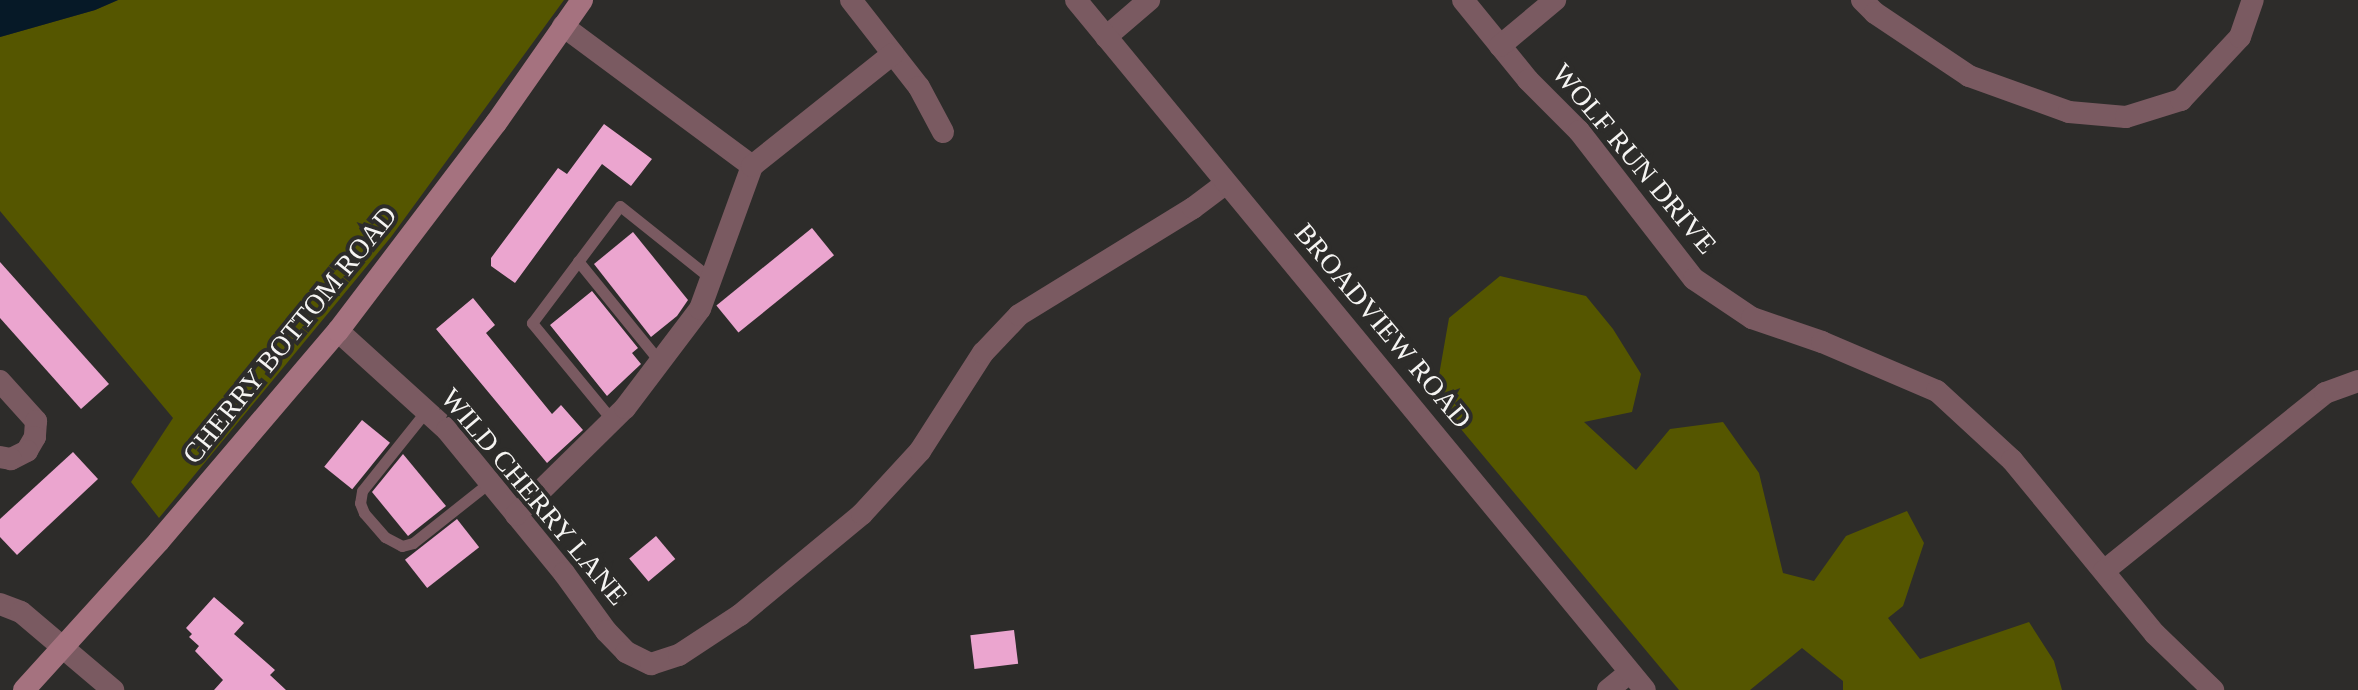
<!DOCTYPE html>
<html>
<head>
<meta charset="utf-8">
<style>
  body { margin:0 }
  #map { position:relative; width:2358px; height:690px; overflow:hidden; background:#2d2c2a; font-family:Georgia,serif }
  div>[style] { position:absolute }
  .forest>* { inset:0; background:#555600 }
  .water>* { inset:0; background:#061927 }
  .building>* { inset:0; background:#eba5cf; transform-origin:0 0 }
  .service>* { height:11px; margin:-5.5px; padding:0 5.5px; transform-origin:5.5px; border-radius:5.5px; background:#7a5a61 }
  .minor>* { height:22px; margin:-11px; padding:0 11px; transform-origin:11px; border-radius:11px; background:#7a5a61 }
  .tertiary>* { height:22px; margin:-11px; padding:0 11px; transform-origin:11px; border-radius:11px; background:#7a5a61 }
  .secondary>* { height:22px; margin:-11px; padding:0 11px; transform-origin:11px; border-radius:11px; background:#a5727f }
  span { translate:-50% -50%; white-space:nowrap; text-align:center; line-height:1.15; -webkit-text-stroke:8px #2d2c2a; paint-order:stroke }
  .street-label { font-size:28px; color:#f5f4f2 }
</style>
</head>
<body>
<div id="map">
  <div class="forest">
    <div style="clip-path:polygon(118px 0,564px 0,391px 237px,159px 518px,131px 482px,173px 418px,0 211px,0 37px,95px 10px)"></div>
    <div style="clip-path:polygon(1500px 276px,1586px 296px,1613px 329px,1641px 374px,1632px 412px,1584px 422px,1636px 470px,1670px 429px,1723px 422px,1759px 473px,1783px 573px,1814px 581px,1846px 536px,1907px 511px,1924px 543px,1903px 606px,1888px 618px,1920px 659px,2029px 622px,2054px 661px,2062px 690px,1843px 690px,1843px 681px,1802px 648px,1750px 690px,1679px 690px,1435px 398px,1449px 318px)"></div>
  </div>
  <div class="water">
    <div style="clip-path:polygon(0 0,118px 0,95px 10px,0 37px)"></div>
  </div>
  <div class="building">
    <div style="clip-path:polygon(604px 124px,652px 159px,631px 186px,602px 164px,515px 283px,491px 266px,491px 258px,558px 168px,567px 174px)"></div>
    <div style="left:812px;top:228px;width:35px;height:123px;rotate:51deg"></div>
    <div style="clip-path:polygon(633px 232px,688px 300px,677px 316px,651px 337px,594px 264px)"></div>
    <div style="clip-path:polygon(0 262px,109px 384px,81px 409px,0 318px)"></div>
    <div style="clip-path:polygon(592px 291px,638px 348px,632px 353px,641px 364px,607px 396px,550px 325px)"></div>
    <div style="clip-path:polygon(473px 298px,495px 325px,486px 333px,552px 414px,561px 405px,583px 430px,547px 463px,436px 329px)"></div>
    <div style="left:362px;top:420px;width:36px;height:60px;rotate:39deg"></div>
    <div style="clip-path:polygon(73px 452px,98px 479px,17px 555px,0 537px,0 519px)"></div>
    <div style="clip-path:polygon(403px 454px,446px 506px,408px 536px,372px 492px)"></div>
    <div style="left:457px;top:519px;width:36px;height:66px;rotate:52deg"></div>
    <div style="left:656px;top:536px;width:30px;height:35px;rotate:50deg"></div>
    <div style="clip-path:polygon(214px 597px,244px 623px,234px 634px,275px 670px,270px 675px,286px 690px,214px 690px,223px 680px,195px 651px,199px 646px,189px 637px,192px 634px,186px 628px)"></div>
    <div style="left:1014px;top:630px;width:34px;height:44px;rotate:83deg"></div>
  </div>
  <div class="service">
    <div style="left:578px;top:261px;width:132px;rotate:50.9deg"></div>
    <div style="left:426px;top:411px;width:102px;rotate:128.7deg"></div>
    <div style="left:362px;top:491px;width:12px;rotate:99deg"></div>
    <div style="left:360px;top:503px;width:11px;rotate:68deg"></div>
    <div style="left:364px;top:513px;width:32px;rotate:49deg"></div>
    <div style="left:385px;top:537px;width:19px;rotate:28deg"></div>
    <div style="left:402px;top:546px;width:11px;rotate:-15deg"></div>
    <div style="left:413px;top:543px;width:98px;rotate:-38.4deg"></div>
    <div style="left:612px;top:420px;width:126px;rotate:-129.5deg"></div>
    <div style="left:532px;top:323px;width:146px;rotate:-53.1deg"></div>
    <div style="left:620px;top:206px;width:114px;rotate:38.6deg"></div>
  </div>
  <div class="minor">
    <div style="left:851px;top:0;width:110px;rotate:52deg"></div>
    <div style="left:919px;top:87px;width:51px;rotate:61.9deg"></div>
    <div style="left:1463px;top:0;width:103px;rotate:50.9deg"></div>
    <div style="left:1528px;top:80px;width:72px;rotate:45deg"></div>
    <div style="left:1579px;top:131px;width:187px;rotate:52.2deg"></div>
    <div style="left:1694px;top:279px;width:70px;rotate:33.9deg"></div>
    <div style="left:1752px;top:318px;width:74px;rotate:18.9deg"></div>
    <div style="left:1822px;top:342px;width:125px;rotate:23.1deg"></div>
    <div style="left:1937px;top:391px;width:102px;rotate:42.6deg"></div>
    <div style="left:2012px;top:460px;width:225px;rotate:50.6deg"></div>
    <div style="left:2155px;top:634px;width:81px;rotate:44deg"></div>
    <div style="left:1862px;top:0;width:18px;rotate:45deg"></div>
    <div style="left:1875px;top:13px;width:113px;rotate:33.8deg"></div>
    <div style="left:1969px;top:76px;width:106px;rotate:19.8deg"></div>
    <div style="left:2069px;top:112px;width:57px;rotate:5deg"></div>
    <div style="left:2126px;top:117px;width:58px;rotate:-17.2deg"></div>
    <div style="left:2181px;top:100px;width:86px;rotate:-46.9deg"></div>
    <div style="left:2240px;top:37px;width:39px;rotate:-71deg"></div>
    <div style="left:563px;top:26px;width:235px;rotate:36.5deg"></div>
    <div style="left:1106px;top:37px;width:57px;rotate:-40.7deg"></div>
    <div style="left:1500px;top:46px;width:72px;rotate:-39.9deg"></div>
    <div style="left:338px;top:331px;width:147px;rotate:42.2deg"></div>
    <div style="left:447px;top:430px;width:185px;rotate:50.7deg"></div>
    <div style="left:564px;top:573px;width:72px;rotate:54.1deg"></div>
    <div style="left:606px;top:631px;width:29px;rotate:46deg"></div>
    <div style="left:626px;top:652px;width:28px;rotate:26deg"></div>
    <div style="left:651px;top:664px;width:29px;rotate:-18deg"></div>
    <div style="left:679px;top:655px;width:73px;rotate:-33.3deg"></div>
    <div style="left:740px;top:615px;width:158px;rotate:-39.6deg"></div>
    <div style="left:862px;top:514px;width:86px;rotate:-47.4deg"></div>
    <div style="left:920px;top:451px;width:117px;rotate:-57.3deg"></div>
    <div style="left:983px;top:353px;width:52px;rotate:-46.5deg"></div>
    <div style="left:1019px;top:315px;width:204px;rotate:-31.6deg"></div>
    <div style="left:1193px;top:208px;width:40px;rotate:-37deg"></div>
    <div style="left:0;top:381px;width:54px;rotate:48deg"></div>
    <div style="left:36px;top:421px;width:16px;rotate:94deg"></div>
    <div style="left:35px;top:437px;width:16px;rotate:120deg"></div>
    <div style="left:27px;top:451px;width:18px;rotate:153deg"></div>
    <div style="left:11px;top:459px;width:11px;rotate:-170deg"></div>
    <div style="left:516px;top:515px;width:153px;rotate:-44.5deg"></div>
    <div style="left:625px;top:408px;width:124px;rotate:-52.9deg"></div>
    <div style="left:700px;top:309px;width:152px;rotate:-70deg"></div>
    <div style="left:752px;top:166px;width:180px;rotate:-38.5deg"></div>
    <div style="left:2104px;top:571px;width:284px;rotate:-38.8deg"></div>
    <div style="left:2325px;top:393px;width:35px;rotate:-20deg"></div>
    <div style="left:0;top:604px;width:22px;rotate:21deg"></div>
    <div style="left:21px;top:612px;width:121px;rotate:40.3deg"></div>
    <div style="left:1608px;top:690px;width:28px;rotate:-39deg"></div>
  </div>
  <div class="tertiary">
    <div style="left:1076px;top:0;width:894px;rotate:50.49deg"></div>
  </div>
  <div class="secondary">
    <div style="left:24px;top:690px;width:201px;rotate:-47.8deg"></div>
    <div style="left:159px;top:541px;width:276px;rotate:-49.6deg"></div>
    <div style="left:338px;top:331px;width:261px;rotate:-52.8deg"></div>
    <div style="left:496px;top:123px;width:150px;rotate:-55deg"></div>
  </div>
  <div class="street-label">
    <span style="left:1634px;top:159px;rotate:50deg">WOLF RUN DRIVE</span>
    <span style="left:1383px;top:326px;rotate:50deg">BROADVIEW ROAD</span>
    <span style="left:290px;top:335px;rotate:-51deg">CHERRY BOTTOM ROAD</span>
    <span style="left:534px;top:497px;rotate:50deg">WILD CHERRY LANE</span>
  </div>
</div>
</body>
</html>
